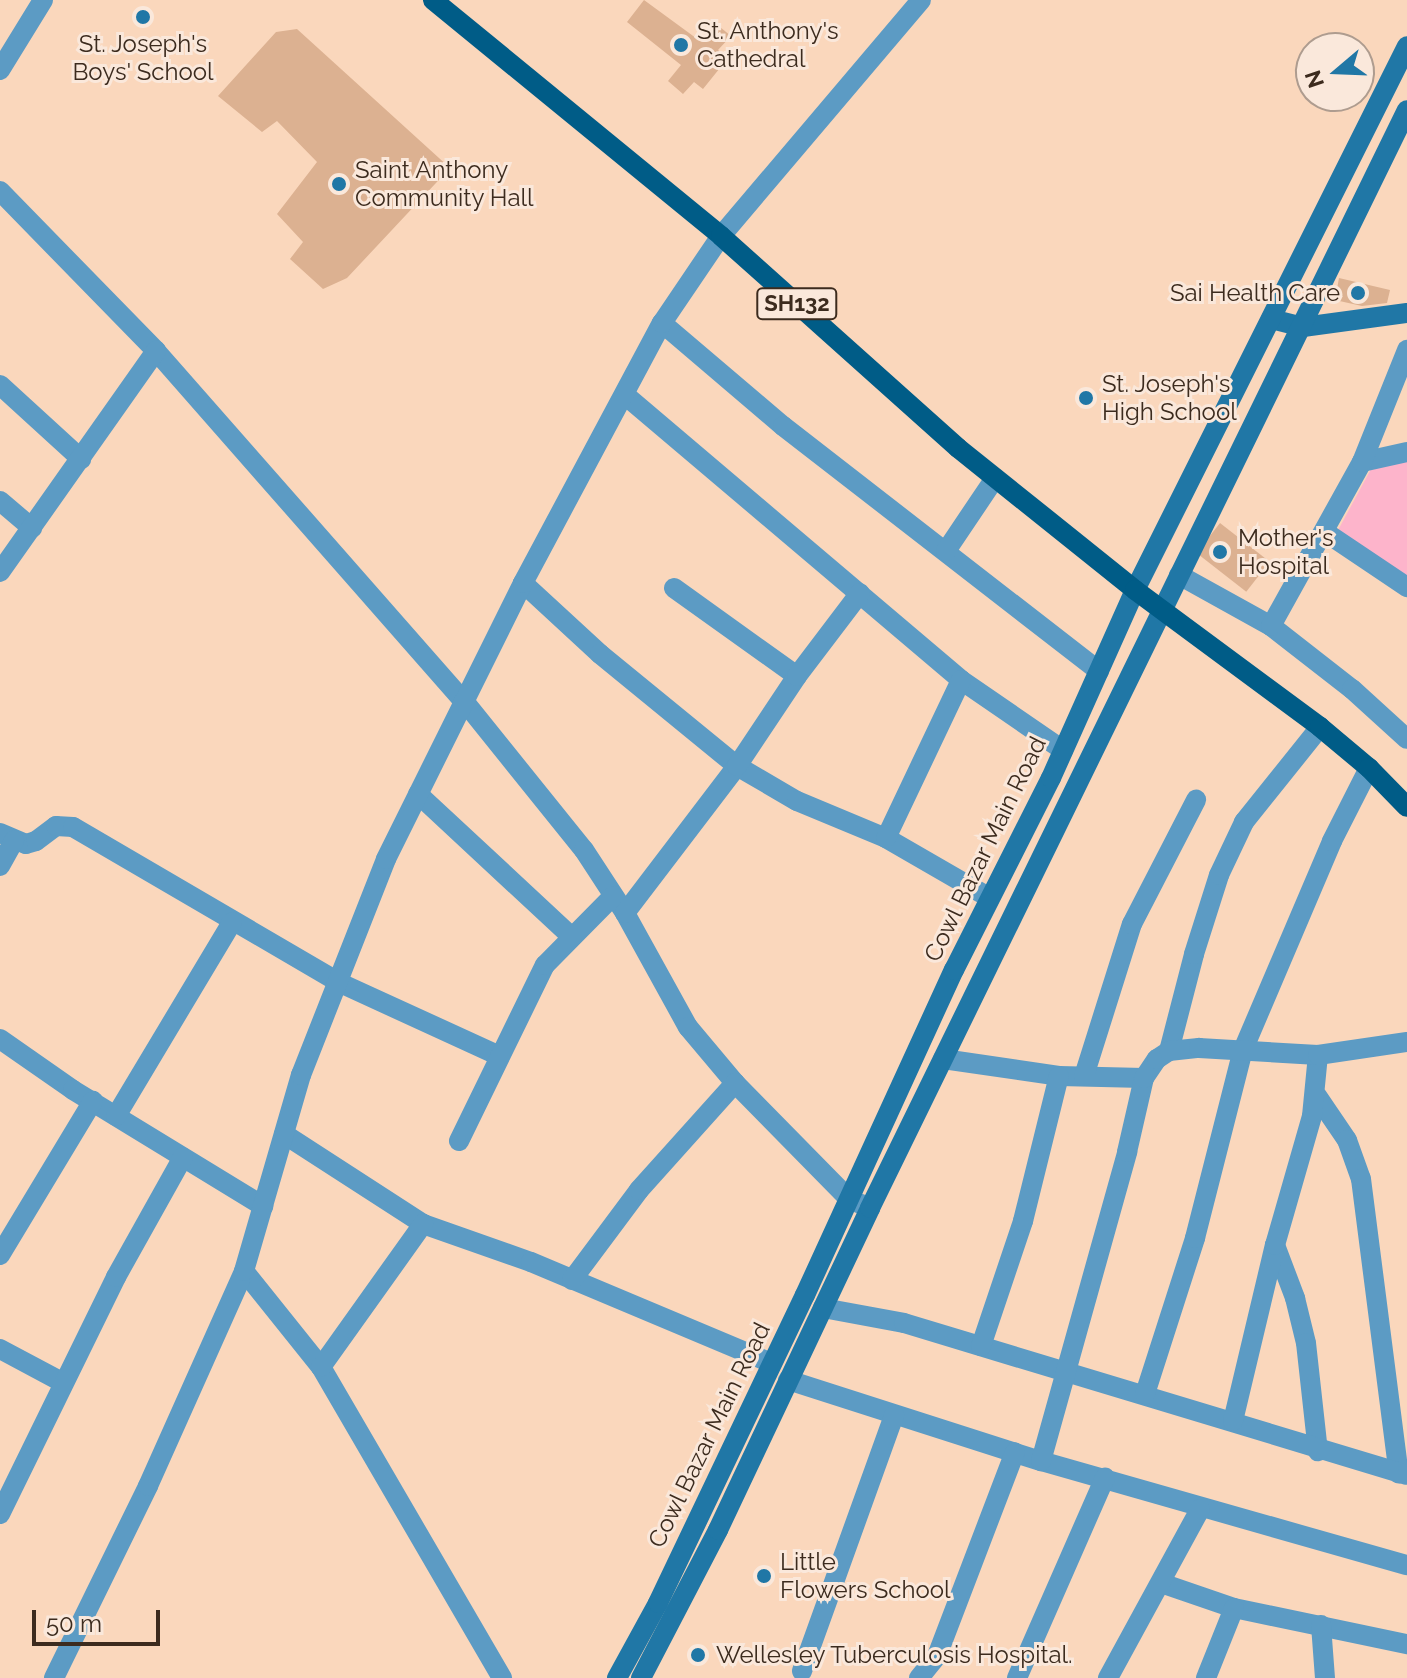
<!DOCTYPE html>
<html>
<head>
<meta charset="utf-8">
<style>
  body { margin:0 }
  #map { position:relative; width:1407px; height:1678px; overflow:hidden; background:#fad7bc; font-family:Raleway,sans-serif }
  div>[style] { position:absolute }
  .green>* { inset:0; background:#fdb4cb }
  .building>* { inset:0; background:#dcb191; transform-origin:0 0 }
  .street>* { height:20px; margin:-10px; padding:0 10px; transform-origin:10px; border-radius:10px; background:#5c9bc4 }
  .secondary>* { height:20px; margin:-10px; padding:0 10px; transform-origin:10px; border-radius:10px; background:#2077a6 }
  .primary>* { height:20px; margin:-10px; padding:0 10px; transform-origin:10px; border-radius:10px; background:#005c87 }
  .dots>* { width:22px; height:22px; translate:-50% -50%; box-sizing:border-box; border:4px solid #fae8db; border-radius:50% }
  span { translate:-50% -50%; white-space:nowrap; text-align:center; line-height:1.15; -webkit-text-stroke:6px #fae8db; paint-order:stroke }
  .shield-label span { padding:2px 6px; background:#fae8db; border:2px solid; border-radius:6px; -webkit-text-stroke-width:0 }
  .shield-label { font-size:22px; color:#3c2b1e; font-weight:700 }
  .poi-label { font-size:24px; color:#3c2b1e }
  .left { translate:0 -50%; text-align:left }
  .right { translate:-100% -50%; text-align:right }
  .street-label { font-size:24px; color:#3c2b1e }
  .north { position:absolute; left:1295px; top:32px; width:80px; height:80px; box-sizing:border-box; background:#fae8db; border:2px solid #ae9c8f; border-radius:50%; rotate:251deg; font-size:22px; font-weight:700; line-height:32px; text-align:center; color:#3c2b1e }
  .north::after { content:''; display:block; margin:auto; width:28px; height:36px; background:#2077a6; clip-path:polygon(50% 0,100% 100%,50% 72%,0 100%) }
  .scale { position:absolute; left:32px; top:1610px; width:128px; height:36px; box-sizing:border-box; border:4px solid #3c2b1e; border-top:0; padding-left:10px; font-size:24px; line-height:28px; white-space:nowrap; color:#3c2b1e; -webkit-text-stroke:6px #fae8db; paint-order:stroke }
</style>
</head>
<body>
<div id="map">
  <div class="green">
    <div style="clip-path:polygon(1407px 460px,1407px 579px,1337px 532px,1371px 469px)"></div>
  </div>
  <div class="building">
    <div style="clip-path:polygon(644px 0,700px 41px,715px 23px,731px 36px,718px 50px,728px 58px,703px 89px,694px 82px,683px 94px,668px 81px,681px 65px,627px 22px)"></div>
    <div style="clip-path:polygon(297px 29px,450px 168px,347px 278px,323px 289px,290px 259px,303px 242px,277px 214px,317px 162px,277px 121px,262px 132px,218px 96px,276px 32px)"></div>
    <div style="clip-path:polygon(1339px 278px,1390px 290px,1387px 303px,1362px 306px,1335px 300px)"></div>
    <div style="left:1220px;top:523px;width:63px;height:38px;rotate:38deg"></div>
  </div>
  <div class="street">
    <div style="left:0;top:70px;width:82px;rotate:-58.4deg"></div>
    <div style="left:0;top:191px;width:223px;rotate:45.7deg"></div>
    <div style="left:156px;top:351px;width:466px;rotate:48.7deg"></div>
    <div style="left:464px;top:701px;width:191px;rotate:51.2deg"></div>
    <div style="left:584px;top:850px;width:75px;rotate:56.9deg"></div>
    <div style="left:625px;top:913px;width:130px;rotate:61.1deg"></div>
    <div style="left:688px;top:1027px;width:73px;rotate:50deg"></div>
    <div style="left:735px;top:1083px;width:163px;rotate:45.5deg"></div>
    <div style="left:849px;top:1199px;width:23px;rotate:23deg"></div>
    <div style="left:662px;top:323px;width:159px;rotate:40.4deg"></div>
    <div style="left:783px;top:426px;width:400px;rotate:37.8deg"></div>
    <div style="left:0;top:385px;width:110px;rotate:42.4deg"></div>
    <div style="left:625px;top:395px;width:441px;rotate:40.3deg"></div>
    <div style="left:961px;top:680px;width:124px;rotate:34.5deg"></div>
    <div style="left:1362px;top:462px;width:46px;rotate:-12.5deg"></div>
    <div style="left:0;top:501px;width:42px;rotate:40.2deg"></div>
    <div style="left:1325px;top:532px;width:99px;rotate:33.9deg"></div>
    <div style="left:946px;top:551px;width:88px;rotate:-56.1deg"></div>
    <div style="left:0;top:572px;width:271px;rotate:-54.8deg"></div>
    <div style="left:1179px;top:575px;width:105px;rotate:29deg"></div>
    <div style="left:1271px;top:626px;width:103px;rotate:37.9deg"></div>
    <div style="left:1352px;top:689px;width:74px;rotate:42.3deg"></div>
    <div style="left:523px;top:583px;width:105px;rotate:42.7deg"></div>
    <div style="left:600px;top:654px;width:177px;rotate:39.3deg"></div>
    <div style="left:737px;top:766px;width:69px;rotate:30.3deg"></div>
    <div style="left:797px;top:801px;width:96px;rotate:22.6deg"></div>
    <div style="left:886px;top:838px;width:120px;rotate:30deg"></div>
    <div style="left:674px;top:588px;width:151px;rotate:35.6deg"></div>
    <div style="left:1271px;top:626px;width:188px;rotate:-61deg"></div>
    <div style="left:1362px;top:462px;width:121px;rotate:-68.1deg"></div>
    <div style="left:418px;top:794px;width:210px;rotate:42.9deg"></div>
    <div style="left:0;top:833px;width:28px;rotate:23deg"></div>
    <div style="left:26px;top:844px;width:10px;rotate:-17deg"></div>
    <div style="left:36px;top:841px;width:25px;rotate:-37deg"></div>
    <div style="left:56px;top:826px;width:17px;rotate:3deg"></div>
    <div style="left:73px;top:827px;width:307px;rotate:30.3deg"></div>
    <div style="left:338px;top:982px;width:178px;rotate:24.6deg"></div>
    <div style="left:886px;top:838px;width:175px;rotate:-64.6deg"></div>
    <div style="left:0;top:866px;width:29px;rotate:-61deg"></div>
    <div style="left:625px;top:913px;width:185px;rotate:-52.7deg"></div>
    <div style="left:737px;top:766px;width:108px;rotate:-56.3deg"></div>
    <div style="left:797px;top:676px;width:104px;rotate:-52.8deg"></div>
    <div style="left:0;top:1039px;width:89px;rotate:34.9deg"></div>
    <div style="left:73px;top:1090px;width:223px;rotate:31.4deg"></div>
    <div style="left:1169px;top:1051px;width:100px;rotate:-75.5deg"></div>
    <div style="left:1194px;top:954px;width:83px;rotate:-72.4deg"></div>
    <div style="left:1219px;top:875px;width:59px;rotate:-64.7deg"></div>
    <div style="left:1244px;top:822px;width:122px;rotate:-51.3deg"></div>
    <div style="left:943px;top:1059px;width:117px;rotate:8.3deg"></div>
    <div style="left:1059px;top:1076px;width:85px;rotate:1.3deg"></div>
    <div style="left:1084px;top:1076px;width:159px;rotate:-72.5deg"></div>
    <div style="left:1132px;top:924px;width:140px;rotate:-62.7deg"></div>
    <div style="left:1317px;top:1096px;width:53px;rotate:55.7deg"></div>
    <div style="left:1347px;top:1140px;width:41px;rotate:70.3deg"></div>
    <div style="left:1361px;top:1179px;width:297px;rotate:82.7deg"></div>
    <div style="left:116px;top:1116px;width:226px;rotate:-59.1deg"></div>
    <div style="left:284px;top:1134px;width:166px;rotate:32.9deg"></div>
    <div style="left:423px;top:1224px;width:114px;rotate:19.4deg"></div>
    <div style="left:531px;top:1262px;width:260px;rotate:22.8deg"></div>
    <div style="left:459px;top:1141px;width:196px;rotate:-64deg"></div>
    <div style="left:545px;top:965px;width:97px;rotate:-45.4deg"></div>
    <div style="left:1275px;top:1245px;width:57px;rotate:69.3deg"></div>
    <div style="left:1295px;top:1298px;width:46px;rotate:76.3deg"></div>
    <div style="left:1306px;top:1343px;width:109px;rotate:83.7deg"></div>
    <div style="left:0;top:1255px;width:180px;rotate:-58.9deg"></div>
    <div style="left:244px;top:1271px;width:123px;rotate:51.3deg"></div>
    <div style="left:321px;top:1367px;width:360px;rotate:59.8deg"></div>
    <div style="left:572px;top:1280px;width:112px;rotate:-53.3deg"></div>
    <div style="left:639px;top:1190px;width:144px;rotate:-48.1deg"></div>
    <div style="left:823px;top:1308px;width:82px;rotate:10.5deg"></div>
    <div style="left:904px;top:1323px;width:525px;rotate:16.81deg"></div>
    <div style="left:981px;top:1346px;width:132px;rotate:-71.4deg"></div>
    <div style="left:1023px;top:1221px;width:149px;rotate:-76.1deg"></div>
    <div style="left:0;top:1349px;width:72px;rotate:28deg"></div>
    <div style="left:321px;top:1367px;width:176px;rotate:-54.5deg"></div>
    <div style="left:788px;top:1380px;width:266px;rotate:17.8deg"></div>
    <div style="left:1041px;top:1461px;width:380px;rotate:15.9deg"></div>
    <div style="left:1145px;top:1394px;width:164px;rotate:-72.2deg"></div>
    <div style="left:1195px;top:1238px;width:194px;rotate:-75.7deg"></div>
    <div style="left:1243px;top:1050px;width:227px;rotate:-66.9deg"></div>
    <div style="left:1332px;top:841px;width:82px;rotate:-63.1deg"></div>
    <div style="left:1233px;top:1421px;width:181px;rotate:-76.6deg"></div>
    <div style="left:1275px;top:1245px;width:134px;rotate:-74deg"></div>
    <div style="left:1312px;top:1116px;width:61px;rotate:-84.4deg"></div>
    <div style="left:1041px;top:1461px;width:321px;rotate:-74.4deg"></div>
    <div style="left:1127px;top:1152px;width:76px;rotate:-77.1deg"></div>
    <div style="left:1144px;top:1078px;width:23px;rotate:-56deg"></div>
    <div style="left:1157px;top:1059px;width:14px;rotate:-34deg"></div>
    <div style="left:1169px;top:1051px;width:30px;rotate:-6deg"></div>
    <div style="left:1199px;top:1048px;width:119px;rotate:3.4deg"></div>
    <div style="left:1318px;top:1055px;width:90px;rotate:-8.3deg"></div>
    <div style="left:0;top:1514px;width:264px;rotate:-63.9deg"></div>
    <div style="left:116px;top:1277px;width:137px;rotate:-60.8deg"></div>
    <div style="left:1161px;top:1583px;width:77px;rotate:18.9deg"></div>
    <div style="left:1234px;top:1608px;width:177px;rotate:11.8deg"></div>
    <div style="left:1321px;top:1625px;width:53px;rotate:85.7deg"></div>
    <div style="left:802px;top:1671px;width:272px;rotate:-70.2deg"></div>
    <div style="left:54px;top:1678px;width:214px;rotate:-63.9deg"></div>
    <div style="left:148px;top:1486px;width:235px;rotate:-65.9deg"></div>
    <div style="left:244px;top:1271px;width:204px;rotate:-73.8deg"></div>
    <div style="left:301px;top:1075px;width:232px;rotate:-68.5deg"></div>
    <div style="left:386px;top:859px;width:308px;rotate:-63.6deg"></div>
    <div style="left:523px;top:583px;width:295px;rotate:-61.9deg"></div>
    <div style="left:662px;top:323px;width:105px;rotate:-55.9deg"></div>
    <div style="left:721px;top:236px;width:309px;rotate:-49.7deg"></div>
    <div style="left:919px;top:1678px;width:28px;rotate:-51deg"></div>
    <div style="left:937px;top:1656px;width:218px;rotate:-69.1deg"></div>
    <div style="left:1017px;top:1678px;width:219px;rotate:-66.3deg"></div>
    <div style="left:1108px;top:1678px;width:192px;rotate:-61.4deg"></div>
    <div style="left:1206px;top:1678px;width:75px;rotate:-68.2deg"></div>
  </div>
  <div class="secondary">
    <div style="left:1271px;top:319px;width:33px;rotate:14deg"></div>
    <div style="left:1303px;top:327px;width:105px;rotate:-7.7deg"></div>
    <div style="left:617px;top:1678px;width:85px;rotate:-61.3deg"></div>
    <div style="left:658px;top:1603px;width:341px;rotate:-64.5deg"></div>
    <div style="left:805px;top:1295px;width:358px;rotate:-65.4deg"></div>
    <div style="left:954px;top:970px;width:215px;rotate:-63.2deg"></div>
    <div style="left:1051px;top:778px;width:206px;rotate:-65.9deg"></div>
    <div style="left:1135px;top:590px;width:608px;rotate:-63.43deg"></div>
    <div style="left:641px;top:1678px;width:167px;rotate:-62.5deg"></div>
    <div style="left:718px;top:1530px;width:356px;rotate:-64.7deg"></div>
    <div style="left:870px;top:1208px;width:1222px;rotate:-63.94deg"></div>
  </div>
  <div class="primary">
    <div style="left:433px;top:0;width:372px;rotate:39.3deg"></div>
    <div style="left:721px;top:236px;width:318px;rotate:41.8deg"></div>
    <div style="left:958px;top:448px;width:227px;rotate:38.7deg"></div>
    <div style="left:1135px;top:590px;width:230px;rotate:36.5deg"></div>
    <div style="left:1320px;top:727px;width:64px;rotate:39.9deg"></div>
    <div style="left:1369px;top:768px;width:54px;rotate:45.7deg"></div>
  </div>
  <div class="dots">
    <div style="left:143px;top:17px;background:#2077a6"></div>
    <div style="left:681px;top:45px;background:#2077a6"></div>
    <div style="left:339px;top:184px;background:#2077a6"></div>
    <div style="left:1358px;top:293px;background:#2077a6"></div>
    <div style="left:1086px;top:398px;background:#2077a6"></div>
    <div style="left:1220px;top:552px;background:#2077a6"></div>
    <div style="left:764px;top:1576px;background:#2077a6"></div>
    <div style="left:698px;top:1655px;background:#2077a6"></div>
  </div>
  <div class="shield-label">
    <span style="left:797px;top:304px">SH132</span>
  </div>
  <div class="poi-label">
    <span class="left" style="left:697px;top:45px">St. Anthony's<br>Cathedral</span>
    <span style="left:143px;top:58px">St. Joseph's<br>Boys' School</span>
    <span class="left" style="left:355px;top:184px">Saint Anthony<br>Community Hall</span>
    <span class="right" style="left:1340px;top:293px">Sai Health Care</span>
    <span class="left" style="left:1102px;top:398px">St. Joseph's<br>High School</span>
    <span class="left" style="left:1238px;top:552px">Mother's<br>Hospital</span>
    <span class="left" style="left:780px;top:1576px">Little<br>Flowers School</span>
    <span class="left" style="left:716px;top:1655px">Wellesley Tuberculosis Hospital.</span>
  </div>
  <div class="street-label">
    <span style="left:985px;top:849px;rotate:-64deg">Cowl Bazar Main Road</span>
    <span style="left:709px;top:1435px;rotate:-64deg">Cowl Bazar Main Road</span>
  </div>
  <div class="north">N</div>
  <div class="scale">50 m</div>
</div>
</body>
</html>
